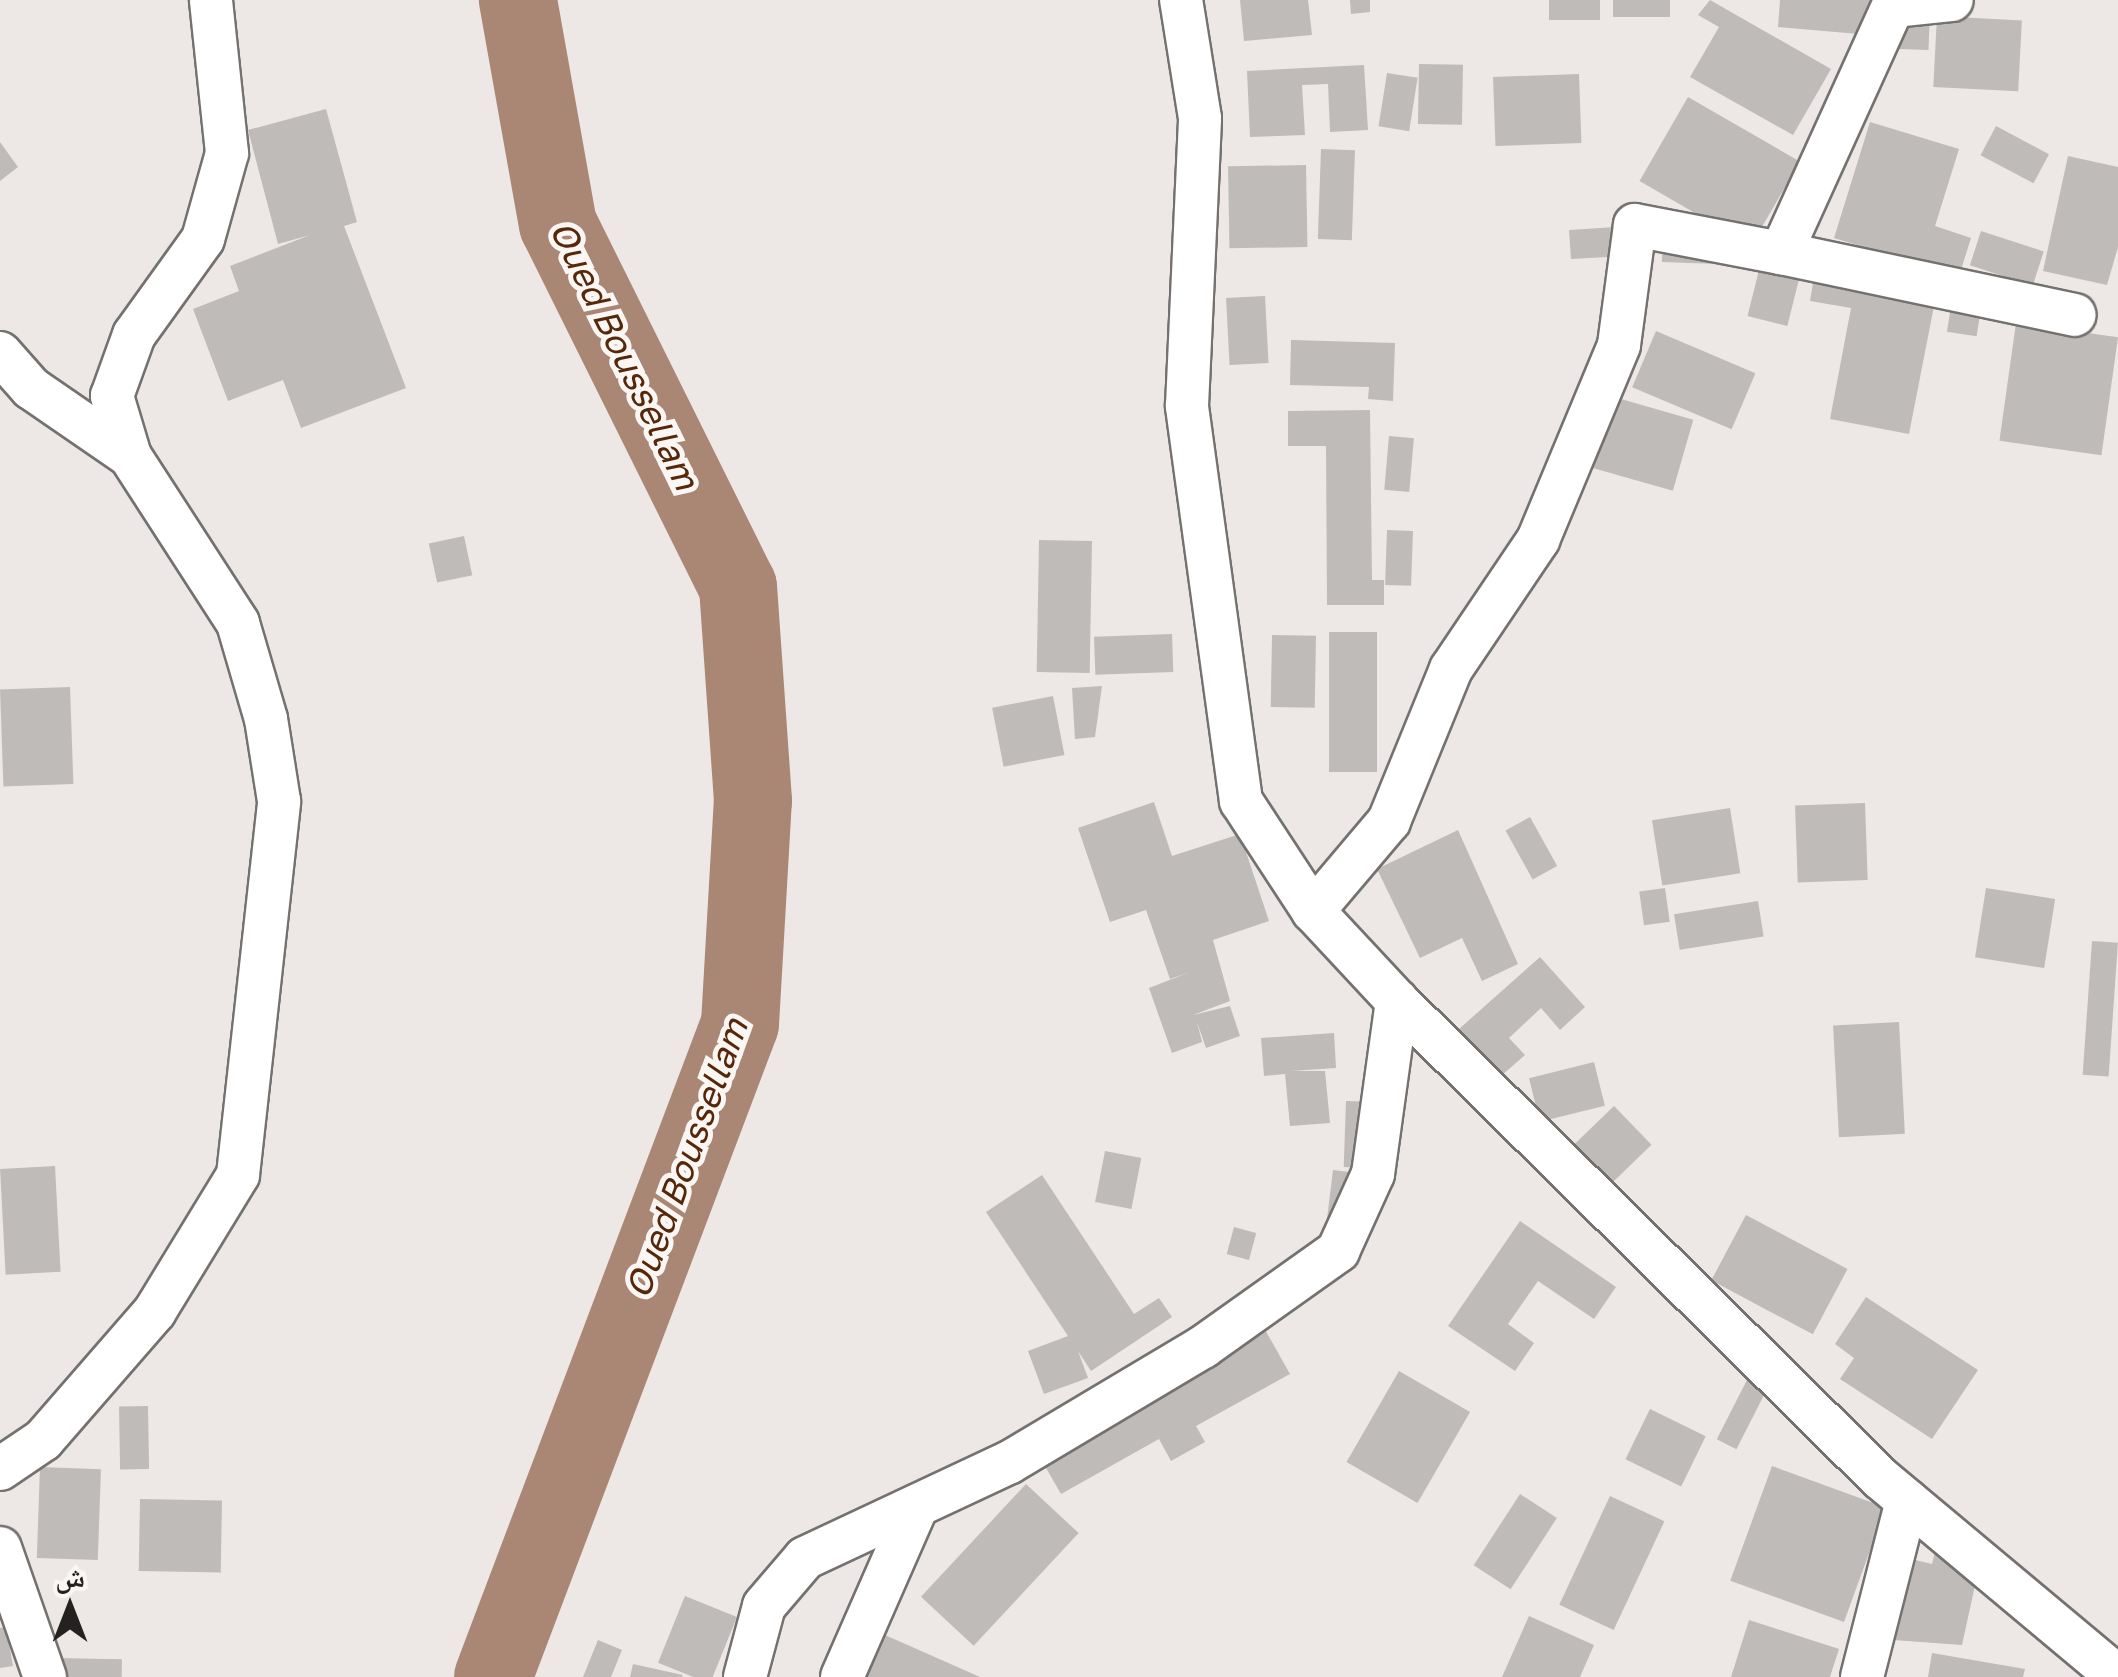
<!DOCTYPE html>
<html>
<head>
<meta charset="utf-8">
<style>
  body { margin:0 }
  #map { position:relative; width:2118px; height:1677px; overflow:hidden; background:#ede8e6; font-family:"Golos Text","Noto Naskh Arabic",sans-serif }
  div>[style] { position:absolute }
  .river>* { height:78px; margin:-39px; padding:0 39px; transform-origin:39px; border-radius:39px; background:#aa8775 }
  .building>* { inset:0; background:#bfbbb9; transform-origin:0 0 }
  .roads { filter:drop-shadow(2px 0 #75716f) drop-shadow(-2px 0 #75716f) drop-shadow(0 2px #75716f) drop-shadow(0 -2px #75716f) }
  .minor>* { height:42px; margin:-21px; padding:0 21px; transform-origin:21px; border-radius:21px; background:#fff }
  span { translate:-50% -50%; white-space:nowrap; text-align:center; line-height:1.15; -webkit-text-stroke:10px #faf6f3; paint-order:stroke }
  .water-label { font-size:35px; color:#562708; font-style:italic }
  .north { position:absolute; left:20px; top:1557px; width:100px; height:100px; -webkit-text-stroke:8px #faf6f3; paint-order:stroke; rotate:0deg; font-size:28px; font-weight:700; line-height:40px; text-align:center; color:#242221 }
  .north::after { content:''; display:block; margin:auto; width:35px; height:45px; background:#242221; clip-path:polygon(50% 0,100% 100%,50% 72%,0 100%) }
</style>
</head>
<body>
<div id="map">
  <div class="river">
    <div style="left:493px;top:1677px;width:698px;rotate:-69.28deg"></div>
    <div style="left:740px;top:1024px;width:223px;rotate:-86.7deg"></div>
    <div style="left:753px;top:801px;width:215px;rotate:-94deg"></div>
    <div style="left:738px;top:587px;width:404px;rotate:-116.4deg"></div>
    <div style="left:558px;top:225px;width:229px;rotate:-100.1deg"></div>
  </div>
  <div class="building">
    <div style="clip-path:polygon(1240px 0,1308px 0,1312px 35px,1244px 41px)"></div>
    <div style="clip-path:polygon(1350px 0,1370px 0,1370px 12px,1351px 14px)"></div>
    <div style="left:1549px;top:0;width:51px;height:20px"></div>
    <div style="left:1613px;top:0;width:57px;height:17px"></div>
    <div style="clip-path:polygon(1710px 0,1831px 69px,1793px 135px,1690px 77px,1719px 27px,1698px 15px)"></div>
    <div style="clip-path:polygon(1780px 0,1873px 0,1870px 35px,1778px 27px)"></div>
    <div style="left:1900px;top:7px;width:30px;height:42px;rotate:2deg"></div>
    <div style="left:1937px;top:16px;width:85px;height:71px;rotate:3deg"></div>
    <div style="left:1419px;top:64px;width:44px;height:60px;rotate:1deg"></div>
    <div style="clip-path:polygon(1364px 65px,1368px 130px,1330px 132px,1328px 84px,1302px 85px,1305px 135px,1250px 137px,1247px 71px)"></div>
    <div style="left:1387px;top:73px;width:31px;height:54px;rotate:9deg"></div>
    <div style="left:1579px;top:74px;width:69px;height:86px;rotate:88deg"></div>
    <div style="left:1688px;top:97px;width:129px;height:97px;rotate:30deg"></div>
    <div style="clip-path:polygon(326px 109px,357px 222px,344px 226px,406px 388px,301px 428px,283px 380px,228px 401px,193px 309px,239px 291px,230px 266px,310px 235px,278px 244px,248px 130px)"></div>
    <div style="clip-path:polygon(1870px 122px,1959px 149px,1935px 226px,1971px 238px,1959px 276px,1834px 238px)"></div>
    <div style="left:1996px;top:126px;width:60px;height:33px;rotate:28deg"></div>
    <div style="clip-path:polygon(0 142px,18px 167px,0 181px)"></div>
    <div style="left:1321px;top:149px;width:34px;height:90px;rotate:2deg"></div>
    <div style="clip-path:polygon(2068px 156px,2118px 167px,2118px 247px,2107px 285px,2043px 271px)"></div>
    <div style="left:1306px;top:165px;width:82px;height:78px;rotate:89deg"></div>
    <div style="clip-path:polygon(1631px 226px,1609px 308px,1608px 257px,1571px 259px,1569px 230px)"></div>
    <div style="left:1663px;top:227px;width:49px;height:35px;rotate:2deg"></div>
    <div style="left:1981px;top:231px;width:66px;height:36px;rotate:18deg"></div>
    <div style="left:1763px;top:254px;width:41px;height:64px;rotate:14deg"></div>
    <div style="clip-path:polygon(1814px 277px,1935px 301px,1909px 434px,1830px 419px,1851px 308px,1810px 301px)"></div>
    <div style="left:1265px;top:296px;width:67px;height:39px;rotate:87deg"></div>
    <div style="left:1951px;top:306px;width:30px;height:26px;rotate:9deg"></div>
    <div style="left:2016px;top:323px;width:103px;height:119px;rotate:8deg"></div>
    <div style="left:1656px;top:331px;width:108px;height:61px;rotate:23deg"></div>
    <div style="clip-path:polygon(1291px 340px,1395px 343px,1393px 401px,1368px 399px,1369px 387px,1290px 385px)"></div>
    <div style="left:1600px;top:393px;width:97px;height:74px;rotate:16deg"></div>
    <div style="clip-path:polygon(1370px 410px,1372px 580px,1384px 580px,1384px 605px,1327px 605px,1326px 446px,1288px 446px,1288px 411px)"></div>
    <div style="left:1389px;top:436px;width:25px;height:54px;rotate:5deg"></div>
    <div style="left:1387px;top:530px;width:26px;height:55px;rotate:2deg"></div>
    <div style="left:464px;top:536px;width:40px;height:36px;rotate:78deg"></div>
    <div style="left:1039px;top:540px;width:53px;height:132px;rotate:1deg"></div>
    <div style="left:1329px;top:632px;width:48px;height:140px"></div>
    <div style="left:1172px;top:634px;width:38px;height:78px;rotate:88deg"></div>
    <div style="left:1272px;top:635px;width:44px;height:72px;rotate:1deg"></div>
    <div style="clip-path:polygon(1102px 686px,1095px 737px,1075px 739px,1072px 688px)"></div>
    <div style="left:70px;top:687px;width:97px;height:70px;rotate:88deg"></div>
    <div style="left:1053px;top:696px;width:60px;height:62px;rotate:79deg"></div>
    <div style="clip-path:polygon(1154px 802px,1172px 856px,1240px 834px,1269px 921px,1213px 940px,1230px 1001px,1193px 1015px,1230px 1006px,1240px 1036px,1206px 1048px,1197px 1022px,1202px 1042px,1172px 1053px,1149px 988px,1190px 972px,1170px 979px,1146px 910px,1110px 922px,1078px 828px)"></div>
    <div style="left:1865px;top:803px;width:77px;height:70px;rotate:88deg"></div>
    <div style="left:1730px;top:808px;width:66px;height:79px;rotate:81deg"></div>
    <div style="left:1530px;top:817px;width:56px;height:28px;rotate:61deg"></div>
    <div style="clip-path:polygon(1458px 830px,1518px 964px,1482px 981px,1462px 938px,1420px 958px,1377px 869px)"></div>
    <div style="left:1665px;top:888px;width:34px;height:26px;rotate:82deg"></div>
    <div style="left:1986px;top:888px;width:70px;height:70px;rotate:9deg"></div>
    <div style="left:1758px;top:901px;width:36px;height:85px;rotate:81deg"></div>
    <div style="left:2092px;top:941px;width:26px;height:134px;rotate:4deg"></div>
    <div style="clip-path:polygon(1540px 957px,1585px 1007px,1560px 1030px,1541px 1008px,1509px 1038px,1525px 1055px,1501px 1076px,1459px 1029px)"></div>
    <div style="left:1899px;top:1022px;width:112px;height:66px;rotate:87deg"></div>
    <div style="clip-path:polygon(1334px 1033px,1336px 1068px,1291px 1071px,1325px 1071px,1330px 1123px,1290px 1126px,1285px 1074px,1264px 1076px,1261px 1038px)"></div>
    <div style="left:1594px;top:1062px;width:45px;height:67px;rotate:76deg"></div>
    <div style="left:1346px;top:1101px;width:23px;height:66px;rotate:2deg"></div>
    <div style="left:1614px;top:1106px;width:54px;height:59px;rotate:46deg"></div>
    <div style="left:1105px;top:1151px;width:37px;height:52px;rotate:11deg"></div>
    <div style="left:55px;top:1166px;width:106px;height:55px;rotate:87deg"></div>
    <div style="left:1333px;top:1170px;width:31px;height:50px;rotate:7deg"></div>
    <div style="clip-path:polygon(1042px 1175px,1134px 1314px,1159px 1298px,1172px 1317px,1091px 1371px,1078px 1351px,1088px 1378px,1044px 1394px,1028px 1351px,1068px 1336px,986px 1212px)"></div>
    <div style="left:1746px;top:1215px;width:115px;height:74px;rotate:28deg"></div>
    <div style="clip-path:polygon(1520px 1221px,1616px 1287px,1594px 1319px,1538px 1281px,1508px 1324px,1534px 1343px,1515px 1371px,1448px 1326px)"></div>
    <div style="left:1234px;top:1227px;width:23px;height:28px;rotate:15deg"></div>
    <div style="clip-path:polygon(1866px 1297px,1978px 1370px,1932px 1439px,1840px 1379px,1854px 1358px,1835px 1344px)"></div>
    <div style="clip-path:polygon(1264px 1328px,1290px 1374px,1196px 1426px,1205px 1442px,1171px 1461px,1159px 1439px,1061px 1494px,1038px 1454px)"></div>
    <div style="left:1399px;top:1371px;width:82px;height:105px;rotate:30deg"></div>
    <div style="left:1749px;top:1376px;width:22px;height:71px;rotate:27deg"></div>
    <div style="left:148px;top:1406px;width:63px;height:29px;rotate:89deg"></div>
    <div style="left:1650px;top:1409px;width:62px;height:56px;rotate:26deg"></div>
    <div style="left:1772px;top:1466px;width:121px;height:122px;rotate:20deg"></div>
    <div style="left:40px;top:1467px;width:61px;height:91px;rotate:2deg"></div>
    <div style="left:1026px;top:1484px;width:72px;height:154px;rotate:43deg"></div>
    <div style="left:1520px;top:1494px;width:44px;height:85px;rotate:33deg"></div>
    <div style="left:1610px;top:1496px;width:60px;height:120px;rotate:25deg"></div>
    <div style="left:140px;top:1499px;width:82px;height:72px;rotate:1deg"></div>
    <div style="clip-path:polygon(1936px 1548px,1981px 1558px,1962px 1645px,1893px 1640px,1911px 1559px,1932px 1564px)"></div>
    <div style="left:685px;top:1596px;width:56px;height:72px;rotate:22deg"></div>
    <div style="clip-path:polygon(1529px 1616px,1594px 1645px,1580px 1677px,1502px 1677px)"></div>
    <div style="clip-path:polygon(1749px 1620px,1839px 1649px,1830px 1677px,1731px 1677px)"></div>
    <div style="clip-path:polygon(6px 1627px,13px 1666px,0 1668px,0 1628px)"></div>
    <div style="clip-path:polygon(885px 1635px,980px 1677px,866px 1677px)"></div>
    <div style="clip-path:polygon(598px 1640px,622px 1650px,611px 1677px,583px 1677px)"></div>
    <div style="clip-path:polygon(1932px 1653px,2025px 1669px,2023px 1677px,1928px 1677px)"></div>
    <div style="left:55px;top:1658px;width:67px;height:19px;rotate:1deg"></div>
    <div style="clip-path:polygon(633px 1664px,683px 1675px,682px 1677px,630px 1677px)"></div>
  </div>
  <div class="roads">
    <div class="minor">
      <div style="left:1895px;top:6px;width:57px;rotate:-6deg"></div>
      <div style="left:1781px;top:253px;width:300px;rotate:11.9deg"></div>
      <div style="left:0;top:353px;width:47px;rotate:48.5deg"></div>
      <div style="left:31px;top:388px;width:120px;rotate:34.5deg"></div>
      <div style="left:1313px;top:911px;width:118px;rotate:-49.8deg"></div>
      <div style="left:1389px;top:821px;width:164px;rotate:-67.8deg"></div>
      <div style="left:1451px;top:669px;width:156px;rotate:-56deg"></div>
      <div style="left:1538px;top:540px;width:211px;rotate:-67.4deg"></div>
      <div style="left:1619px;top:345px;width:121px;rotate:-82.4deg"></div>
      <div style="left:1635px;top:225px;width:149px;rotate:10.9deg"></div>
      <div style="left:1781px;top:253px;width:278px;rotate:-65.6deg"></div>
      <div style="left:1397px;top:1001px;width:679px;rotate:44.64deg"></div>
      <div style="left:1880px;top:1478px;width:310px;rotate:39.9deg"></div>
      <div style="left:0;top:1469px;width:52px;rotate:-34deg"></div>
      <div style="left:43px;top:1440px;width:171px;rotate:-49deg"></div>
      <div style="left:155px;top:1311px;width:159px;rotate:-58.6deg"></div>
      <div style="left:238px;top:1175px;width:376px;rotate:-83.7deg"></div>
      <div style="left:279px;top:801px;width:83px;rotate:-99deg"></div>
      <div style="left:266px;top:719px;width:100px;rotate:-106.3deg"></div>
      <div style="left:238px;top:623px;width:199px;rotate:-122.9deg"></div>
      <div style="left:130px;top:456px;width:63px;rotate:-106.7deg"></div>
      <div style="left:112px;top:396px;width:65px;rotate:-70.2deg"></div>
      <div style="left:134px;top:335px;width:118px;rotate:-54.3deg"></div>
      <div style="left:203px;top:239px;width:89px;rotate:-74.4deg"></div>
      <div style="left:227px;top:153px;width:154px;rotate:-96deg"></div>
      <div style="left:0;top:1548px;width:137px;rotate:70.8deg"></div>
      <div style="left:745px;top:1677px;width:73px;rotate:-75deg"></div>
      <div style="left:764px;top:1606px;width:63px;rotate:-49.5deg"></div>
      <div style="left:805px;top:1558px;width:226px;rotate:-25.1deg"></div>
      <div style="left:1010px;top:1462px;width:225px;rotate:-30.8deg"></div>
      <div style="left:1203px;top:1347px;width:166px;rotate:-35.4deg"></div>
      <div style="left:1338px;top:1251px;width:85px;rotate:-65.6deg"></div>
      <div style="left:1373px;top:1174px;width:175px;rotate:-82.1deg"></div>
      <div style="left:1397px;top:1001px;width:123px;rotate:-133deg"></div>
      <div style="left:1313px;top:911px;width:131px;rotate:-123.2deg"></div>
      <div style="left:1241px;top:801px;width:399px;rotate:-97.8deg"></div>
      <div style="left:1187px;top:406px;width:288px;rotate:-87.4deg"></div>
      <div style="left:1200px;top:118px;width:120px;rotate:-99.1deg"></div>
      <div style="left:842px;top:1677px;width:187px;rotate:-66.3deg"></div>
      <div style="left:1862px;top:1677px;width:182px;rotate:-75.7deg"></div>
    </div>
  </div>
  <div class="water-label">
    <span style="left:625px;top:355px;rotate:64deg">Oued Boussellam</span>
    <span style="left:686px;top:1158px;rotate:-70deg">Oued Boussellam</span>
  </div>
  <div class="north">ش</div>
</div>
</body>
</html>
